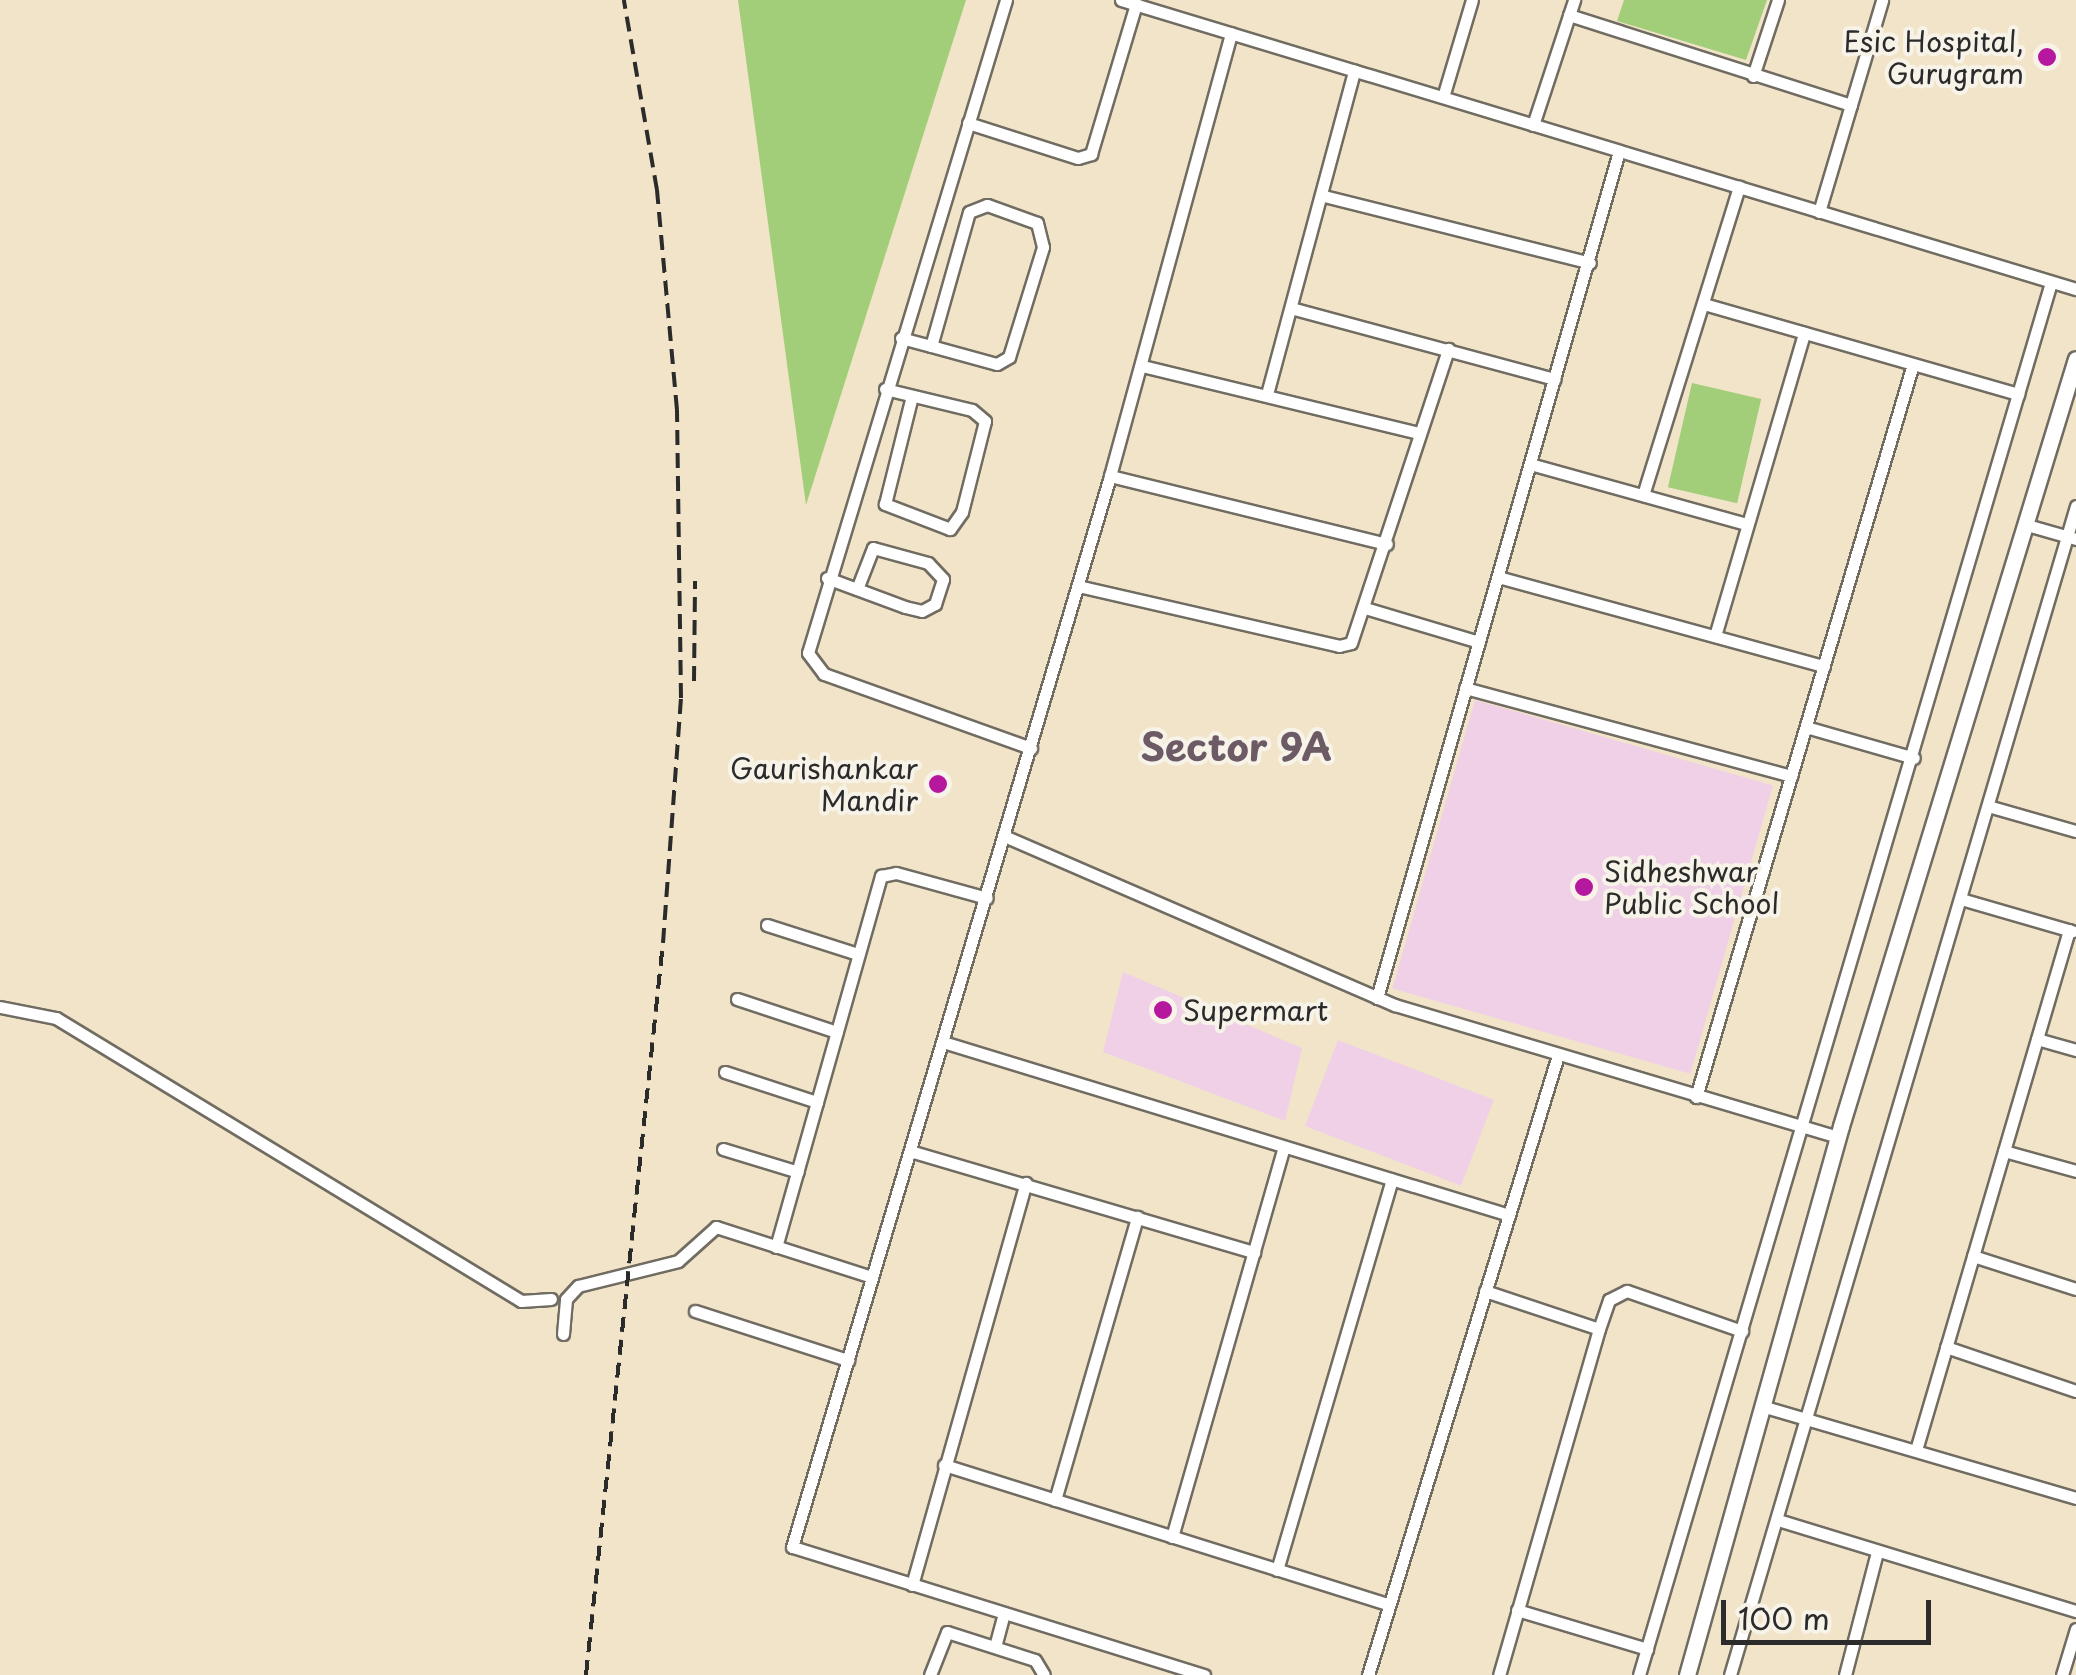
<!DOCTYPE html>
<html>
<head>
<meta charset="utf-8">
<style>
  body { margin:0 }
  #map { position:relative; width:2076px; height:1675px; overflow:hidden; background:#f2e4c9; font-family:"Playpen Sans",sans-serif }
  div>[style] { position:absolute }
  .built>* { inset:0; background:#efd0e7; transform-origin:0 0 }
  .green>* { inset:0; background:#a2ce7a; transform-origin:0 0 }
  .roads { filter:drop-shadow(2px 0 #716c62) drop-shadow(-2px 0 #716c62) drop-shadow(0 2px #716c62) drop-shadow(0 -2px #716c62) }
  .minor>* { height:11px; margin:-5.5px; padding:0 5.5px; transform-origin:5.5px; border-radius:5.5px; background:#fff }
  .tertiary>* { height:15px; margin:-7.5px; padding:0 7.5px; transform-origin:7.5px; border-radius:7.5px; background:#fff }
  .rail>* { height:4px; margin-top:-2px; transform-origin:0; background:repeating-linear-gradient(90deg,#2b2b2b 0 15px,transparent 0 23px) }
  .dots>* { width:28px; height:28px; translate:-50% -50%; box-sizing:border-box; border:5px solid #f7f3e8; border-radius:50% }
  span { translate:-50% -50%; white-space:nowrap; text-align:center; line-height:1.15; -webkit-text-stroke:8px #f7f3e8; paint-order:stroke }
  .poi-label { font-size:28px; color:#2b2b2b }
  .right { translate:-100% -50%; text-align:right }
  .left { translate:0 -50%; text-align:left }
  .district-label { font-size:38px; color:#6c5a64; font-weight:700 }
  .scale { position:absolute; left:1721px; top:1600px; width:210px; height:45px; box-sizing:border-box; border:5px solid #2b2b2b; border-top:0; padding-left:12px; font-size:30px; line-height:35px; white-space:nowrap; color:#2b2b2b; -webkit-text-stroke:8px #f7f3e8; paint-order:stroke }
</style>
</head>
<body>
<div id="map">
  <div class="built">
    <div style="left:1475px;top:700px;width:310px;height:300px;rotate:16deg"></div>
    <div style="clip-path:polygon(1123px 972px,1302px 1048px,1285px 1121px,1103px 1052px)"></div>
    <div style="left:1338px;top:1040px;width:167px;height:92px;rotate:21deg"></div>
  </div>
  <div class="green">
    <div style="clip-path:polygon(738px 0,966px 0,806px 505px)"></div>
    <div style="clip-path:polygon(1624px 0,1767px 0,1746px 60px,1617px 21px)"></div>
    <div style="left:1692px;top:383px;width:71px;height:107px;rotate:13deg"></div>
  </div>
  <div class="roads">
    <div class="minor">
      <div style="left:1006px;top:0;width:682px;rotate:106.87deg"></div>
      <div style="left:808px;top:653px;width:26px;rotate:53deg"></div>
      <div style="left:824px;top:674px;width:220px;rotate:19.7deg"></div>
      <div style="left:1121px;top:0;width:998px;rotate:16.84deg"></div>
      <div style="left:1569px;top:15px;width:296px;rotate:17.7deg"></div>
      <div style="left:1753px;top:76px;width:80px;rotate:-71.8deg"></div>
      <div style="left:1443px;top:97px;width:101px;rotate:-73.4deg"></div>
      <div style="left:968px;top:123px;width:115px;rotate:17.7deg"></div>
      <div style="left:1078px;top:158px;width:14px;rotate:-17deg"></div>
      <div style="left:1091px;top:154px;width:157px;rotate:-73.3deg"></div>
      <div style="left:1533px;top:125px;width:132px;rotate:-71.8deg"></div>
      <div style="left:1324px;top:196px;width:274px;rotate:14.1deg"></div>
      <div style="left:1819px;top:212px;width:221px;rotate:-73.4deg"></div>
      <div style="left:1704px;top:304px;width:327px;rotate:16deg"></div>
      <div style="left:1291px;top:308px;width:273px;rotate:15.1deg"></div>
      <div style="left:901px;top:338px;width:31px;rotate:15deg"></div>
      <div style="left:931px;top:346px;width:68px;rotate:15.3deg"></div>
      <div style="left:997px;top:364px;width:14px;rotate:-30deg"></div>
      <div style="left:1009px;top:357px;width:115px;rotate:-72.8deg"></div>
      <div style="left:1043px;top:247px;width:25px;rotate:-104deg"></div>
      <div style="left:1037px;top:223px;width:53px;rotate:-160.2deg"></div>
      <div style="left:987px;top:205px;width:19px;rotate:159deg"></div>
      <div style="left:969px;top:212px;width:139px;rotate:105.8deg"></div>
      <div style="left:1142px;top:366px;width:285px;rotate:13.6deg"></div>
      <div style="left:885px;top:389px;width:89px;rotate:13.6deg"></div>
      <div style="left:972px;top:410px;width:17px;rotate:40deg"></div>
      <div style="left:985px;top:421px;width:94px;rotate:104.2deg"></div>
      <div style="left:962px;top:512px;width:21px;rotate:125deg"></div>
      <div style="left:950px;top:529px;width:70px;rotate:-159deg"></div>
      <div style="left:885px;top:504px;width:111px;rotate:-76deg"></div>
      <div style="left:1267px;top:394px;width:335px;rotate:-74.9deg"></div>
      <div style="left:1530px;top:464px;width:225px;rotate:15.5deg"></div>
      <div style="left:1110px;top:476px;width:285px;rotate:13.8deg"></div>
      <div style="left:1643px;top:495px;width:323px;rotate:-72.7deg"></div>
      <div style="left:2027px;top:525px;width:51px;rotate:15.9deg"></div>
      <div style="left:1498px;top:577px;width:338px;rotate:15.3deg"></div>
      <div style="left:827px;top:578px;width:83px;rotate:20.4deg"></div>
      <div style="left:905px;top:607px;width:17px;rotate:13deg"></div>
      <div style="left:922px;top:611px;width:15px;rotate:-28deg"></div>
      <div style="left:935px;top:604px;width:26px;rotate:-72deg"></div>
      <div style="left:943px;top:579px;width:22px;rotate:-133deg"></div>
      <div style="left:928px;top:563px;width:57px;rotate:-164.7deg"></div>
      <div style="left:873px;top:548px;width:44px;rotate:111.3deg"></div>
      <div style="left:1078px;top:586px;width:268px;rotate:12.9deg"></div>
      <div style="left:1339px;top:646px;width:12px;rotate:-14deg"></div>
      <div style="left:1351px;top:643px;width:310px;rotate:-71.7deg"></div>
      <div style="left:1365px;top:608px;width:119px;rotate:16.6deg"></div>
      <div style="left:1715px;top:636px;width:316px;rotate:-73.6deg"></div>
      <div style="left:1465px;top:688px;width:338px;rotate:15.1deg"></div>
      <div style="left:1806px;top:727px;width:112px;rotate:16deg"></div>
      <div style="left:1988px;top:806px;width:91px;rotate:15.9deg"></div>
      <div style="left:1004px;top:836px;width:426px;rotate:23.4deg"></div>
      <div style="left:1395px;top:1005px;width:462px;rotate:16.6deg"></div>
      <div style="left:1961px;top:899px;width:116px;rotate:16.1deg"></div>
      <div style="left:767px;top:925px;width:96px;rotate:17.7deg"></div>
      <div style="left:1377px;top:998px;width:881px;rotate:-74.05deg"></div>
      <div style="left:737px;top:999px;width:105px;rotate:18.3deg"></div>
      <div style="left:0;top:1007px;width:57px;rotate:11.1deg"></div>
      <div style="left:56px;top:1018px;width:544px;rotate:31.32deg"></div>
      <div style="left:521px;top:1301px;width:30px;rotate:-4deg"></div>
      <div style="left:2037px;top:1039px;width:41px;rotate:15.8deg"></div>
      <div style="left:943px;top:1042px;width:592px;rotate:17deg"></div>
      <div style="left:725px;top:1072px;width:97px;rotate:18.1deg"></div>
      <div style="left:1696px;top:1097px;width:764px;rotate:-73.51deg"></div>
      <div style="left:723px;top:1149px;width:78px;rotate:17deg"></div>
      <div style="left:910px;top:1151px;width:359px;rotate:16.4deg"></div>
      <div style="left:2004px;top:1151px;width:75px;rotate:15.5deg"></div>
      <div style="left:776px;top:1247px;width:386px;rotate:-74.2deg"></div>
      <div style="left:881px;top:876px;width:15px;rotate:-11deg"></div>
      <div style="left:896px;top:873px;width:94px;rotate:15.4deg"></div>
      <div style="left:1973px;top:1256px;width:108px;rotate:17.8deg"></div>
      <div style="left:1485px;top:1291px;width:120px;rotate:18.4deg"></div>
      <div style="left:1599px;top:1329px;width:360px;rotate:106.1deg"></div>
      <div style="left:695px;top:1311px;width:161px;rotate:17.8deg"></div>
      <div style="left:1599px;top:1329px;width:31px;rotate:-71deg"></div>
      <div style="left:1609px;top:1300px;width:20px;rotate:-27deg"></div>
      <div style="left:1627px;top:1291px;width:122px;rotate:19.2deg"></div>
      <div style="left:563px;top:1334px;width:35px;rotate:-85deg"></div>
      <div style="left:566px;top:1299px;width:18px;rotate:-47deg"></div>
      <div style="left:578px;top:1286px;width:103px;rotate:-14deg"></div>
      <div style="left:678px;top:1261px;width:51px;rotate:-41.8deg"></div>
      <div style="left:716px;top:1227px;width:164px;rotate:17.8deg"></div>
      <div style="left:1946px;top:1347px;width:137px;rotate:18.7deg"></div>
      <div style="left:1765px;top:1407px;width:324px;rotate:16.3deg"></div>
      <div style="left:1916px;top:1450px;width:542px;rotate:-73.6deg"></div>
      <div style="left:944px;top:1465px;width:464px;rotate:17.4deg"></div>
      <div style="left:1055px;top:1500px;width:295px;rotate:-73.8deg"></div>
      <div style="left:1778px;top:1520px;width:312px;rotate:17deg"></div>
      <div style="left:1172px;top:1537px;width:406px;rotate:-74deg"></div>
      <div style="left:1277px;top:1570px;width:407px;rotate:-73.6deg"></div>
      <div style="left:912px;top:1585px;width:418px;rotate:-74.2deg"></div>
      <div style="left:1517px;top:1610px;width:136px;rotate:16.7deg"></div>
      <div style="left:996px;top:1643px;width:31px;rotate:-75deg"></div>
      <div style="left:930px;top:1675px;width:46px;rotate:-68.4deg"></div>
      <div style="left:947px;top:1632px;width:92px;rotate:17.7deg"></div>
      <div style="left:1035px;top:1660px;width:17px;rotate:59deg"></div>
      <div style="left:1204px;top:1675px;width:431px;rotate:-162.7deg"></div>
      <div style="left:792px;top:1547px;width:1117px;rotate:-73.46deg"></div>
      <div style="left:1110px;top:476px;width:459px;rotate:-74.7deg"></div>
      <div style="left:1368px;top:1675px;width:648px;rotate:-72.96deg"></div>
      <div style="left:1639px;top:1675px;width:1453px;rotate:-73.52deg"></div>
      <div style="left:1730px;top:1675px;width:1219px;rotate:-73.51deg"></div>
      <div style="left:1845px;top:1675px;width:127px;rotate:-75.4deg"></div>
      <div style="left:2062px;top:1675px;width:48px;rotate:-73.1deg"></div>
    </div>
    <div class="tertiary">
      <div style="left:1687px;top:1675px;width:570px;rotate:-74.33deg"></div>
      <div style="left:1841px;top:1126px;width:802px;rotate:-72.97deg"></div>
    </div>
  </div>
  <div class="rail">
    <div style="left:694px;top:681px;width:100px;rotate:-89.4deg"></div>
    <div style="left:586px;top:1675px;width:736px;rotate:-84deg"></div>
    <div style="left:663px;top:943px;width:246px;rotate:-85.8deg"></div>
    <div style="left:681px;top:698px;width:288px;rotate:-90.8deg"></div>
    <div style="left:677px;top:410px;width:221px;rotate:-95.2deg"></div>
    <div style="left:657px;top:190px;width:193px;rotate:-99.9deg"></div>
  </div>
  <div class="dots">
    <div style="left:2047px;top:57px;background:#b5179e"></div>
    <div style="left:938px;top:784px;background:#b5179e"></div>
    <div style="left:1584px;top:887px;background:#b5179e"></div>
    <div style="left:1163px;top:1010px;background:#b5179e"></div>
  </div>
  <div class="poi-label">
    <span class="right" style="left:2024px;top:57px">Esic Hospital,<br>Gurugram</span>
    <span class="right" style="left:918px;top:784px">Gaurishankar<br>Mandir</span>
    <span class="left" style="left:1604px;top:887px">Sidheshwar<br>Public School</span>
    <span class="left" style="left:1183px;top:1010px">Supermart</span>
  </div>
  <div class="district-label">
    <span style="left:1236px;top:746px">Sector 9A</span>
  </div>
  <div class="scale">100 m</div>
</div>
</body>
</html>
